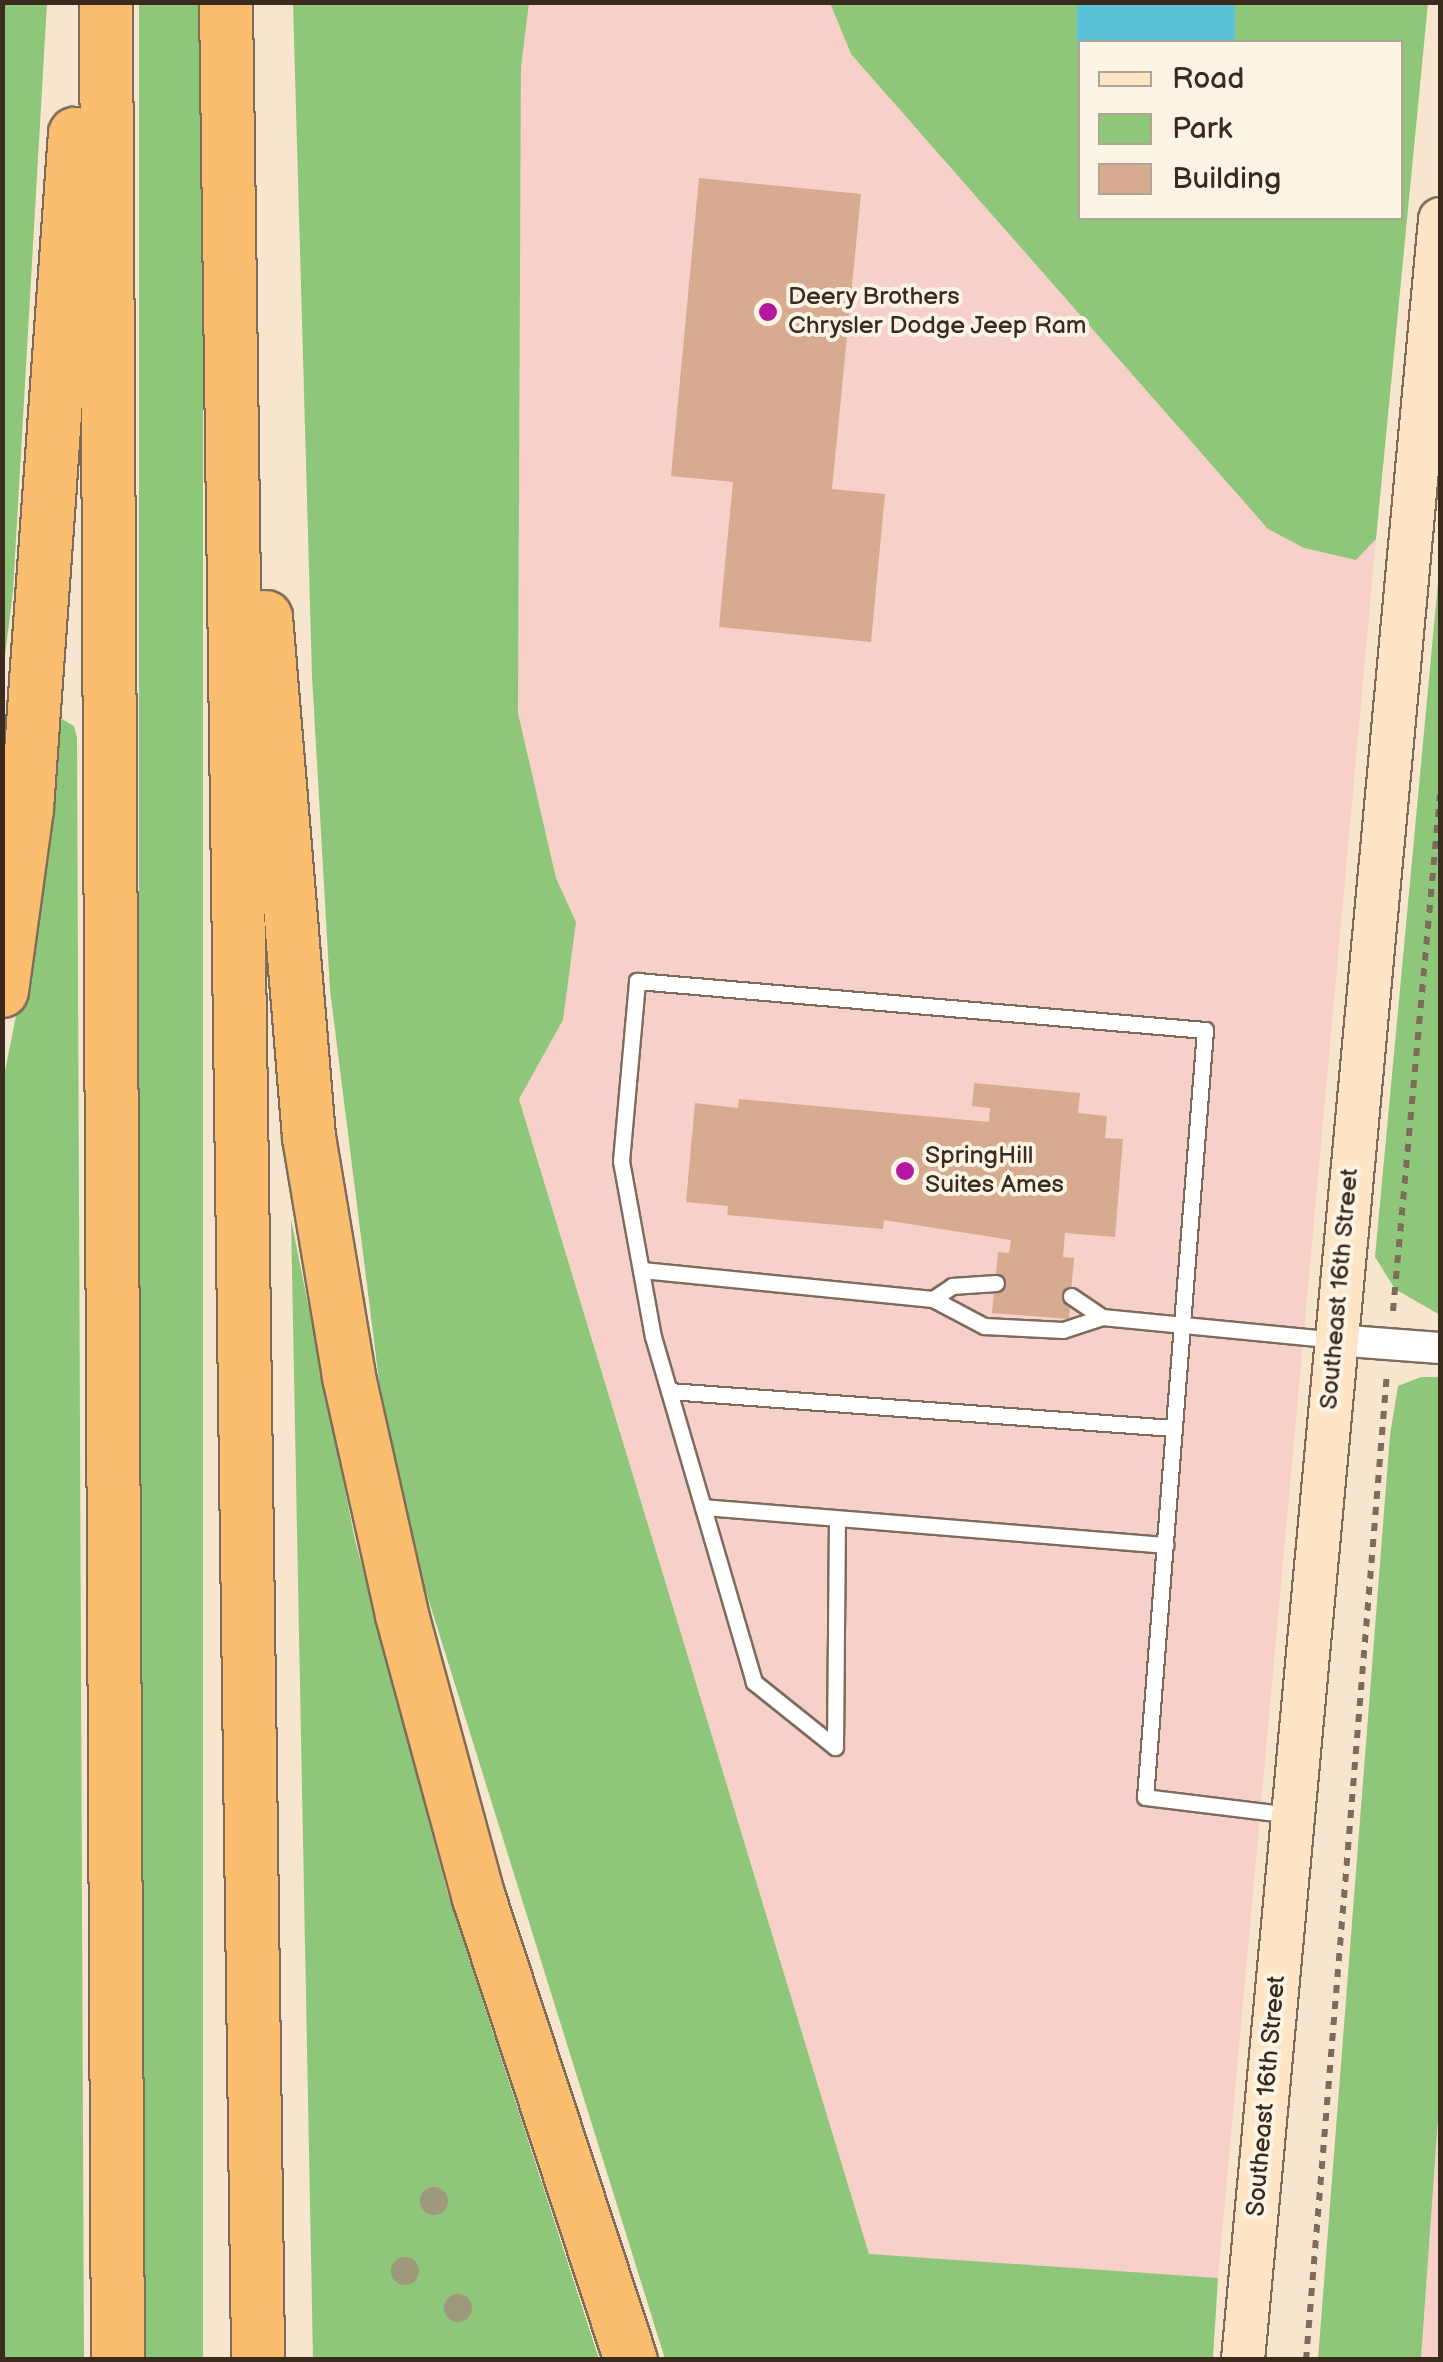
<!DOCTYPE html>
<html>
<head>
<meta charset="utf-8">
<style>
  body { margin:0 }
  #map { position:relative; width:1443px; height:2362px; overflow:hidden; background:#f8e5cd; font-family:"Balsamiq Sans",sans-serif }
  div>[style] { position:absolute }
  .built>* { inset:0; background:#f7d0ca }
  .green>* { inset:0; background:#8fc77a; transform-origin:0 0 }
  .water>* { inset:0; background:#5ac2d7; transform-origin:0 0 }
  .building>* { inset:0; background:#d7ab8f }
  .path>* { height:6px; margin-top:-3px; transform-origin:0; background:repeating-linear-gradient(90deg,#7d6b5b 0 8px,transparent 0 16px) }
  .roads { filter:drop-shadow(2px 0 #7d6b5b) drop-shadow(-2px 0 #7d6b5b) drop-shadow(0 2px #7d6b5b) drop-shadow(0 -2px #7d6b5b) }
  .lane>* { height:15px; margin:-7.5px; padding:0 7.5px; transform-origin:7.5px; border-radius:7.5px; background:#fff }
  .street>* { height:30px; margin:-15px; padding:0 15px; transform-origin:15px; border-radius:15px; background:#fff }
  .secondary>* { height:42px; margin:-21px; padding:0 21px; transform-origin:21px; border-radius:21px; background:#fde5c5 }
  .highway>* { height:52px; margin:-26px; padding:0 26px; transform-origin:26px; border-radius:26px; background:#fbbe6e }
  .trees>* { width:28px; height:28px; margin:-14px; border-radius:50%; background:#9e987c }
  .dots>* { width:28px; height:28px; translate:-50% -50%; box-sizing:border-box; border:5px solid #fcf5e5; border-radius:50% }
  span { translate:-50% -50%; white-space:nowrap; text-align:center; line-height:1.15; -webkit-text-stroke:8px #fcf5e5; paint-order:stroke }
  .poi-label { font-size:25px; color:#3b2a1e }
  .left { translate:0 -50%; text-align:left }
  .street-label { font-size:25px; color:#3b2a1e }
  .frame { position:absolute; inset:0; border:5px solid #3b2a1e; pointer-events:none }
  .legend { position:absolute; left:1078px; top:40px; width:325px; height:180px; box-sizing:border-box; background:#fcf5e5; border:2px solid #afa495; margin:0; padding:12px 18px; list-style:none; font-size:30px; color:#3b2a1e }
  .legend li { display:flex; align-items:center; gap:20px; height:50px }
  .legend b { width:50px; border:2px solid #afa495 }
</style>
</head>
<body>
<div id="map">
  <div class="built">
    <div style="clip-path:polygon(529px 3px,830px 3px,851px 54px,1355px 560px,1376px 539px,1218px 2278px,869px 2255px,519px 1098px,563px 1020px,576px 922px,556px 878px,518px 713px,521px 67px)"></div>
    <div style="clip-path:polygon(1440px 2091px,1440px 2359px,1421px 2360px,1440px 2093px)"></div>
  </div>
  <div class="green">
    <div style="clip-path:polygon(3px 2px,47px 3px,13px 591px,3px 672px)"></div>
    <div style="left:139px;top:3px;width:64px;height:2356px"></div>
    <div style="clip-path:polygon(293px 3px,529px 3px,521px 67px,518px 713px,556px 878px,576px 922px,563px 1020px,519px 1099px,869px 2254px,1218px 2278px,1213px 2359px,665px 2359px,419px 1569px,379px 1381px,330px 990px,312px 676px)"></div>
    <div style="clip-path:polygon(evenodd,830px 3px,1428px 3px,1376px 539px,1356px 560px,1304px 548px,1268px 529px,851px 54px,830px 3px,1080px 42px,1400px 42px,1400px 218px,1080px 218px,1080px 42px)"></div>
    <div style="clip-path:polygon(1440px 561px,1440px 1315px,1395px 1289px,1375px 1257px)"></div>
    <div style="clip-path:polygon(62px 719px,74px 726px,77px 738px,84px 2359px,3px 2360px,2px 1086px,39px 901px,56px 728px)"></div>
    <div style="clip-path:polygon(291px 1219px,355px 1540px,447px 1891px,599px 2359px,313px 2359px)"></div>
    <div style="clip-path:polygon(1421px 1377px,1440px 1377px,1440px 2091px,1421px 2359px,1318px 2359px,1390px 1435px,1398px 1386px)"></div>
  </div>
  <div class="water">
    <div style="left:1077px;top:3px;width:158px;height:44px"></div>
  </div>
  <div class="building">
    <div style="clip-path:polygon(699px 178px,861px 194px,832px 489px,885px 494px,871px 642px,719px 627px,733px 482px,671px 476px)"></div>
    <div style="clip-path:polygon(974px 1083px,1080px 1093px,1078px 1113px,1107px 1116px,1105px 1138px,1123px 1139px,1115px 1237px,1065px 1233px,1063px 1257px,1074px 1258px,1069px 1319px,992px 1313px,998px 1252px,1009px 1253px,1011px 1240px,884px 1220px,883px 1229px,727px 1215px,728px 1206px,686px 1202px,695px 1103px,738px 1108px,739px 1099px,989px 1122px,990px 1108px,972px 1106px)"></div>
  </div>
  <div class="path">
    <div style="left:1393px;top:1311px;width:518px;rotate:-84.8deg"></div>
    <div style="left:1306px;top:2360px;width:990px;rotate:-85.31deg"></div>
  </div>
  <div class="roads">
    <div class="lane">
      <div style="left:642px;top:1270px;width:292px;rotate:5.7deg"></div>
      <div style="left:933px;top:1299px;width:58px;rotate:27.9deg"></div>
      <div style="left:984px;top:1326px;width:79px;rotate:2.9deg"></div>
      <div style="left:1063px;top:1330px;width:41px;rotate:-18.4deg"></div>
      <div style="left:1102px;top:1317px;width:234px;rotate:5.6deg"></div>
      <div style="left:1071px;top:1296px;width:37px;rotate:34deg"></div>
      <div style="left:933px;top:1299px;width:23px;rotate:-34deg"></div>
      <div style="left:952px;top:1286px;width:44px;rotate:-3.9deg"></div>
      <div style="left:669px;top:1391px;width:505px;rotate:4.2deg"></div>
      <div style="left:703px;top:1507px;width:464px;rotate:4.7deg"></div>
      <div style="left:835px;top:1747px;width:104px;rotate:-141.3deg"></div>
      <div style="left:754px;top:1682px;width:359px;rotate:-106.3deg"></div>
      <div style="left:653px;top:1337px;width:179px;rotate:-100.3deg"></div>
      <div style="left:621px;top:1161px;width:181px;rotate:-84.9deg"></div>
      <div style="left:637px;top:981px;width:570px;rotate:4.93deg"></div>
      <div style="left:1205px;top:1030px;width:769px;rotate:94.47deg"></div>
      <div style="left:1145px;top:1797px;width:147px;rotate:7deg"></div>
      <div style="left:835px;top:1747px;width:227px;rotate:-89.5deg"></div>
    </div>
    <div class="street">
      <div style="left:1335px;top:1340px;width:105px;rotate:4.4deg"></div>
    </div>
    <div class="secondary">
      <div style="left:1243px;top:2360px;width:2150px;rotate:-84.74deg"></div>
    </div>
    <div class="highway">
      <div style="left:106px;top:2px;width:2358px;rotate:89.71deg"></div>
      <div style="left:226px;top:2px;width:2358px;rotate:89.22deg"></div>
      <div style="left:266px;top:617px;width:522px;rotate:85.27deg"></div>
      <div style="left:309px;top:1137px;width:243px;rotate:80.5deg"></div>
      <div style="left:349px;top:1377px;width:244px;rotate:77.4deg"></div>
      <div style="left:402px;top:1615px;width:293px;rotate:74.8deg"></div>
      <div style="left:479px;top:1898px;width:486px;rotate:71.8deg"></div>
      <div style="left:2px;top:991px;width:185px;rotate:-82.2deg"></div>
      <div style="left:27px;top:808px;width:676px;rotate:-85.93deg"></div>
    </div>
  </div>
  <div class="trees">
    <div style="left:434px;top:2201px"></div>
    <div style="left:405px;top:2271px"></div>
    <div style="left:458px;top:2308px"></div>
  </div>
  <div class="dots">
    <div style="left:768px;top:312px;background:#b5179e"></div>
    <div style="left:905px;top:1171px;background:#b5179e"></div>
  </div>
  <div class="poi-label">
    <span class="left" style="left:788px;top:312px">Deery Brothers<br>Chrysler Dodge Jeep Ram</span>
    <span class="left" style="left:925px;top:1171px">SpringHill<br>Suites Ames</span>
  </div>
  <div class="street-label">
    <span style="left:1340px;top:1289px;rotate:-85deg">Southeast 16th Street</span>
    <span style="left:1267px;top:2096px;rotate:-85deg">Southeast 16th Street</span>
  </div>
  <div class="frame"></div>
  <ul class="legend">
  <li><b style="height:12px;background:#fde5c5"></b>Road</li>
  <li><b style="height:28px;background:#8fc77a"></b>Park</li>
  <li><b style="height:28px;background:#d7ab8f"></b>Building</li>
  </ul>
</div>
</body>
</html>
